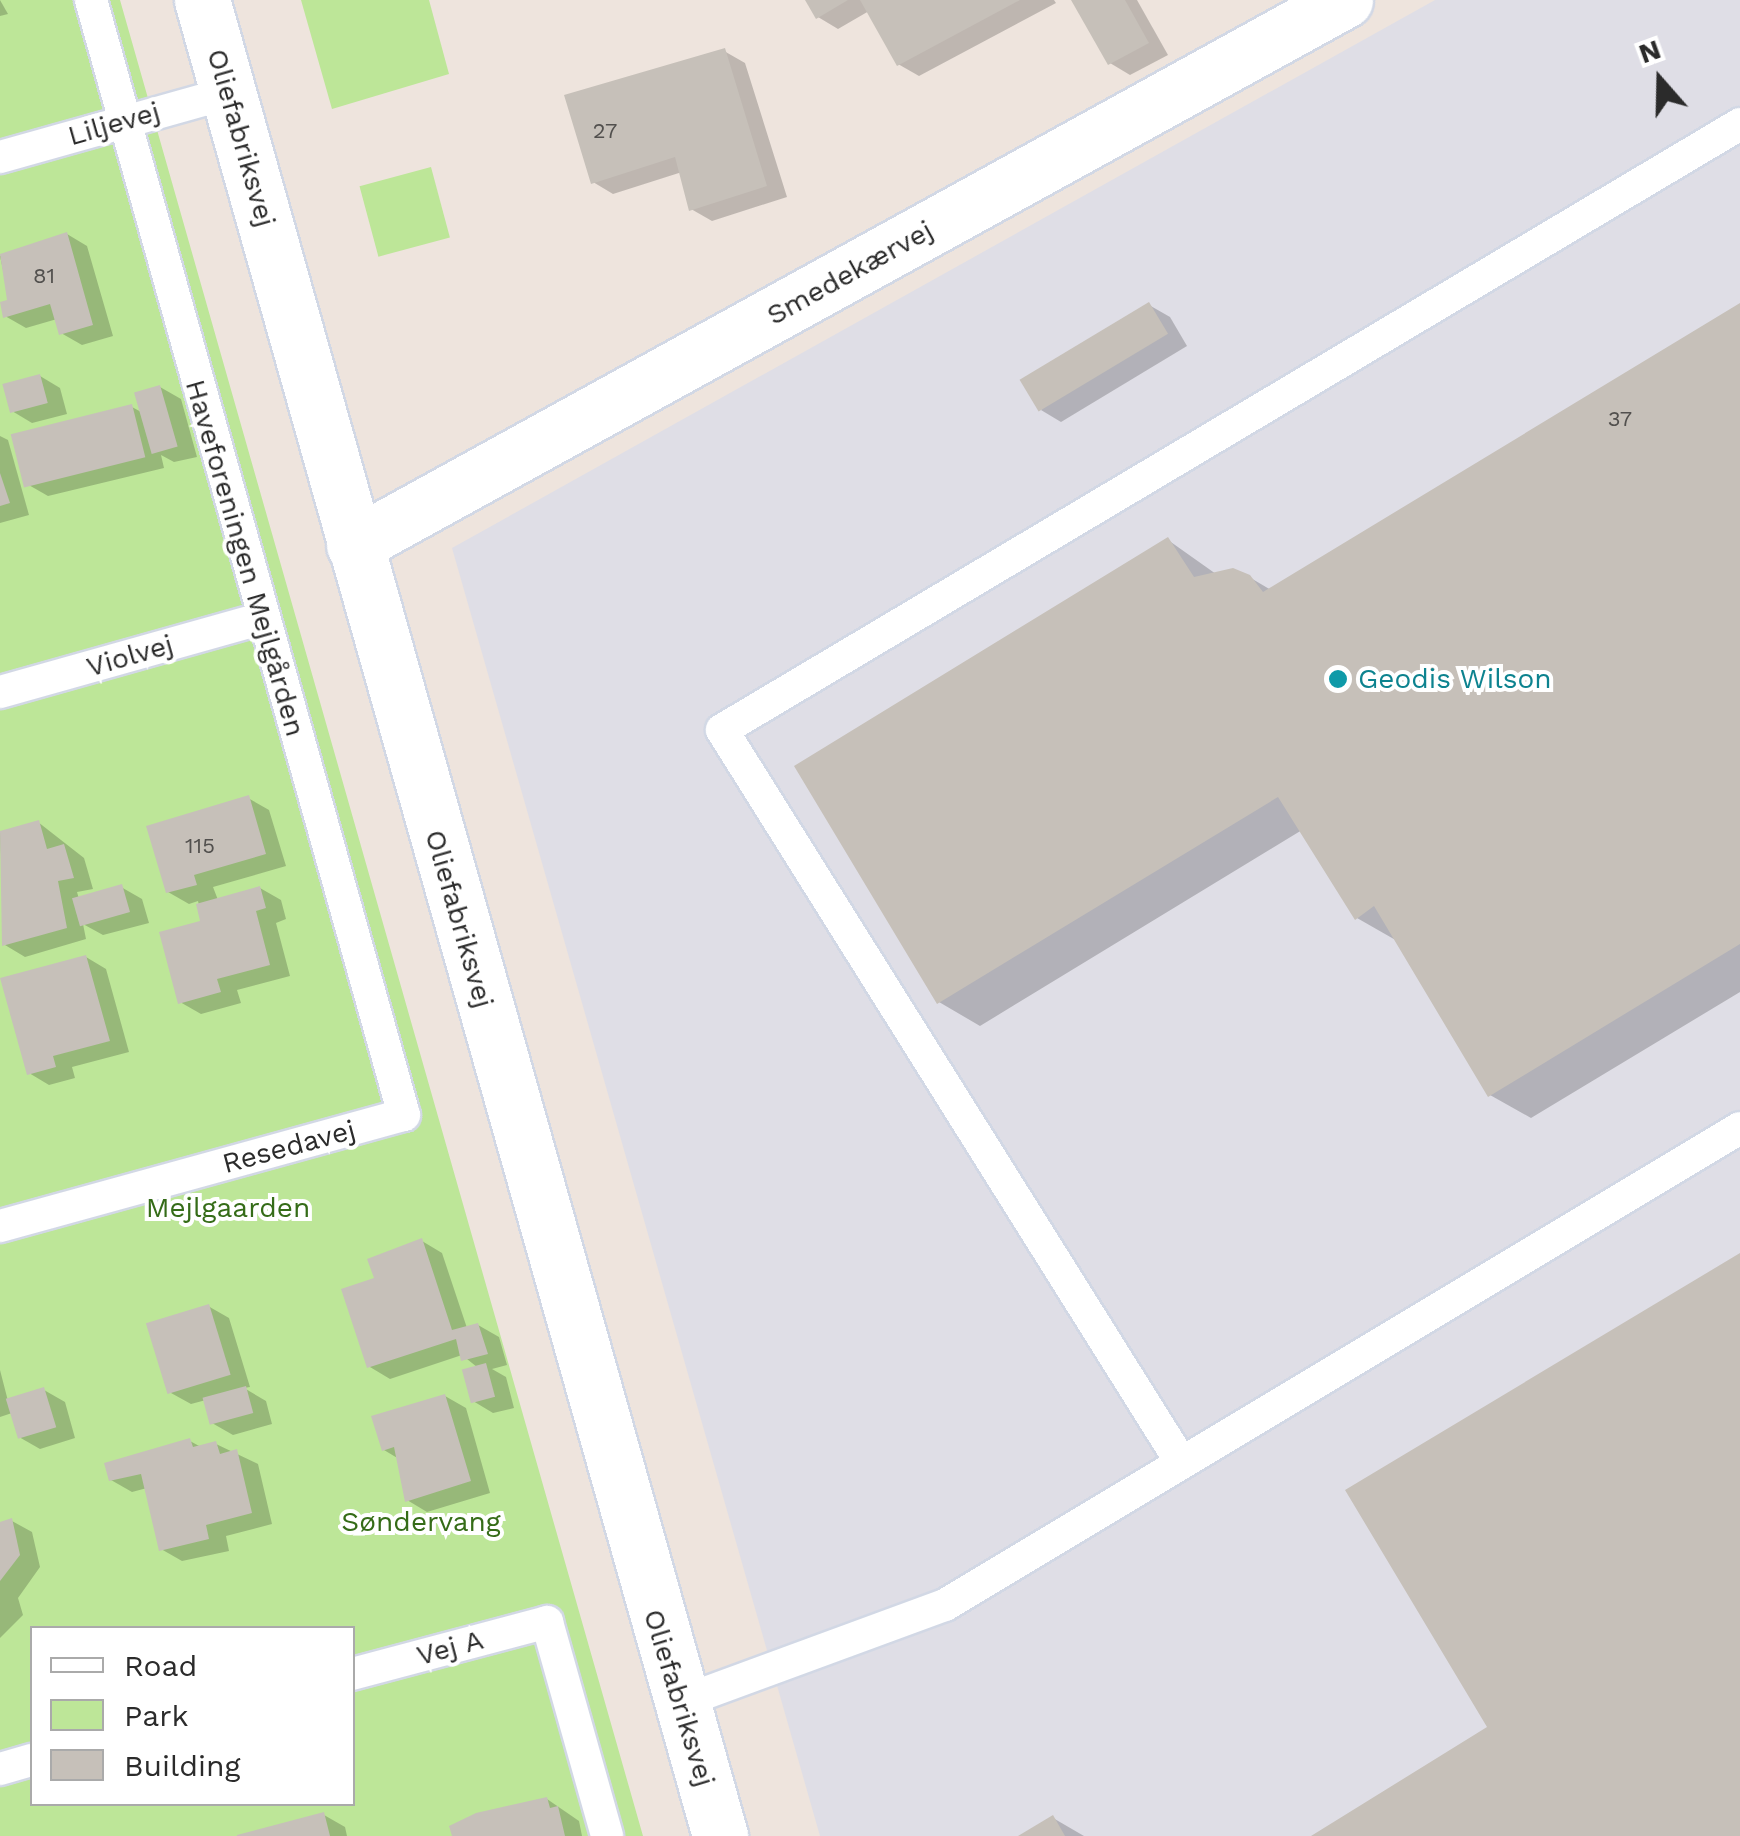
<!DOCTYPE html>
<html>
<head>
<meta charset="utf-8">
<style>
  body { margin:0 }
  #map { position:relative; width:1740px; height:1836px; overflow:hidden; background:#eee4dd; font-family:"Work Sans",sans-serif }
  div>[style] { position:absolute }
  .industrial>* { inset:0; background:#dfdee6 }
  .green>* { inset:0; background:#bde698; transform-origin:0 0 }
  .shadow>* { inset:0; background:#0003 }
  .building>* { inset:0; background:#c6c0b9; transform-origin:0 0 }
  .roads { filter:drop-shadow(2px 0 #d2d8e5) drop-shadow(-2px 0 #d2d8e5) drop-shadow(0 2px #d2d8e5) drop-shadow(0 -2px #d2d8e5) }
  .service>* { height:32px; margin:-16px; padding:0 16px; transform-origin:16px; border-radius:16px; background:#fff }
  .minor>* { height:55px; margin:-27.5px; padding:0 27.5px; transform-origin:27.5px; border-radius:27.5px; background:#fff }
  .dots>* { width:28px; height:28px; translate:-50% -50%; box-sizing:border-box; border:5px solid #fff; border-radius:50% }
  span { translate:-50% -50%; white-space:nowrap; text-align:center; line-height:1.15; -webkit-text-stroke:8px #fff; paint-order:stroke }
  .number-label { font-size:22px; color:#52504e }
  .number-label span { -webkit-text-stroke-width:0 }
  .street-label { font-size:28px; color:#2b2b2b }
  .culture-label { font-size:28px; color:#0d838f }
  .left { translate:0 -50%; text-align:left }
  .park-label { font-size:28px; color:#356c18 }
  .legend { position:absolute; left:30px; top:1626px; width:325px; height:180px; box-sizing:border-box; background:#fff; border:2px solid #aaa; margin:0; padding:12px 18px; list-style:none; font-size:30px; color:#2b2b2b }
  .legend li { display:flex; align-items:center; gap:20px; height:50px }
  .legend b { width:50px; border:2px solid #aaa }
  .north { position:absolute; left:1610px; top:30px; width:100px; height:100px; -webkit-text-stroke:8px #fff; paint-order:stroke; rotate:340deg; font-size:28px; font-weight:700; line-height:40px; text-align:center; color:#2b2b2b }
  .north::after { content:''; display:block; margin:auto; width:35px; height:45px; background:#2b2b2b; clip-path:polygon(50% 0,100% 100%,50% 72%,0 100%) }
</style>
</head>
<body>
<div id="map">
  <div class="industrial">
    <div style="clip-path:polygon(1435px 0,1740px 0,1740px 1836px,820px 1836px,452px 548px)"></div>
  </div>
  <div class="green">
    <div style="clip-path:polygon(evenodd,0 0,120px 0,643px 1836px,0 1836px,0 0,32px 1628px,352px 1628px,352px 1804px,32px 1804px,32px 1628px)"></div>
    <div style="clip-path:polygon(301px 0,429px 0,449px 74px,332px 109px)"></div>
    <div style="left:431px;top:167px;width:73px;height:74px;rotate:75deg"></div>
  </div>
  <div class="shadow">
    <div style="clip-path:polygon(0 0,8px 14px,0 16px)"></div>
    <div style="clip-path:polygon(808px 0,1054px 0,1056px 3px,919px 76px,898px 64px,869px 11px,838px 29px,818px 17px)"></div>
    <div style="clip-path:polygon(1073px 0,1137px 0,1168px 55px,1130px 75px,1110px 63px)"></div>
    <div style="clip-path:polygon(724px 51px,745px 63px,787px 197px,712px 221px,691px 209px,682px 172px,613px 194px,593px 182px)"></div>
    <div style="clip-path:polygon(67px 234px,87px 246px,113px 336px,82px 345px,61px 333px,57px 319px,26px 328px,5px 316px,10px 302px,0 256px)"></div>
    <div style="clip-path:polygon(1149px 305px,1170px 317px,1187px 346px,1061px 422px,1041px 410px)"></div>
    <div style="clip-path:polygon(1740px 306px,1740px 992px,1531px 1118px,1490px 1095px,1399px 942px,1357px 918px,1302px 830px,980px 1026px,939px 1002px,1168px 540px,1216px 574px,1249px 577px,1271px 590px)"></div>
    <div style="clip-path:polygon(40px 376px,60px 388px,67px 414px,32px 423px,12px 411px)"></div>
    <div style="clip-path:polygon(160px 387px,181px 399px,197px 457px,174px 462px,161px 455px,164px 468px,48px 496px,27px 484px,132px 407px,143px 413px)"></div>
    <div style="clip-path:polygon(0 436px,8px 440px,29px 515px,0 523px)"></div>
    <div style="clip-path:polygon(248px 798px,269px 810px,286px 866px,213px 887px,218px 900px,260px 888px,281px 900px,286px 919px,276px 923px,290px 976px,237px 990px,241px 1003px,201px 1014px,180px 1002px,203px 923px,198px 901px,189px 904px,168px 892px)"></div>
    <div style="clip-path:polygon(38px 822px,84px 858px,93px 889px,77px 892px,79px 899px,121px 887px,142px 899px,149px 923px,103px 935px,83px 924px,86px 939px,25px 957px,5px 945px,0 833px)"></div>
    <div style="clip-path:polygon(86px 957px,106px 969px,129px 1052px,72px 1067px,75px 1078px,49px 1085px,29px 1073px)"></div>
    <div style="clip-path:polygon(422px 1241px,442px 1253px,467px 1328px,478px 1325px,499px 1337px,507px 1365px,492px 1369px,506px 1377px,514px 1408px,493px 1413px,473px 1401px,477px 1367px,462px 1355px,390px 1379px,370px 1367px,377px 1280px)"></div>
    <div style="clip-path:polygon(208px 1306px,229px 1318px,250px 1387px,244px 1388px,266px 1401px,272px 1424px,233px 1435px,212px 1423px,206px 1400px,191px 1404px,171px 1393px)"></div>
    <div style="clip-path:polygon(0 1370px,8px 1401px,44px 1390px,65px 1402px,75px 1438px,40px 1449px,19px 1437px,12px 1413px,0 1417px)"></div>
    <div style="clip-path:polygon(445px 1396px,466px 1408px,490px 1493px,427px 1512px,407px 1500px,399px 1459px,384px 1450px)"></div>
    <div style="clip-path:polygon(190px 1441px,201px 1447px,216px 1444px,258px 1464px,272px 1524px,226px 1536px,229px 1551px,182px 1561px,161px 1549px,147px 1488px,132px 1492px,111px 1480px,107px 1464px)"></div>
    <div style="clip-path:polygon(12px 1521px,32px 1532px,40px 1567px,18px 1598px,23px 1615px,0 1638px,0 1525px)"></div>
    <div style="clip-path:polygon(547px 1799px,579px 1821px,582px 1836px,454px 1836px)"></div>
    <div style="clip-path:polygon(324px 1815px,345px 1827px,347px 1836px,243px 1836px)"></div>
    <div style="clip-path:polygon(1053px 1818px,1084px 1836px,1023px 1836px)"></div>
  </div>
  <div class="building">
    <div style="clip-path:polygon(805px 0,848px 0,816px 19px)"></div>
    <div style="clip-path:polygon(860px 0,1020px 0,897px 66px)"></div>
    <div style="clip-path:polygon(1071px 0,1125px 0,1149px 43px,1108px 65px)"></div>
    <div style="clip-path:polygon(725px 48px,767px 186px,689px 211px,675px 157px,591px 184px,564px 95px)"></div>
    <div style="clip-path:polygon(67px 232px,93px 325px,59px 335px,50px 304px,3px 318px,0 302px,7px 300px,0 254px)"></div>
    <div style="left:1149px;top:302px;width:37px;height:151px;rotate:59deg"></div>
    <div style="clip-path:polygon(1740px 303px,1740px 944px,1488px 1097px,1374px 906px,1355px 920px,1278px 797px,937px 1004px,794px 766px,1168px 537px,1194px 577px,1233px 568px,1250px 575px,1263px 592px)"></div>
    <div style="left:40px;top:374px;width:30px;height:39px;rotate:75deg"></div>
    <div style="left:160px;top:385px;width:64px;height:27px;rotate:74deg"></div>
    <div style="left:132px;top:404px;width:55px;height:125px;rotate:76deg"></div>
    <div style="clip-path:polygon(0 473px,10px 503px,0 506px)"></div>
    <div style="clip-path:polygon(249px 795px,266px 854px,194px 875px,197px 885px,166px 893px,146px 826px)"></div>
    <div style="clip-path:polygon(39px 820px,47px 849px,64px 844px,74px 878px,58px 881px,67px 928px,2px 946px,0 831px)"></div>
    <div style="left:122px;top:884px;width:29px;height:52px;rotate:74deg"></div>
    <div style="clip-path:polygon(260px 886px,266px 908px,256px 911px,270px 965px,217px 979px,221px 992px,178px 1004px,159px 932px,200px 921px,196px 904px)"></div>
    <div style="clip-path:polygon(86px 955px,110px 1041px,53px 1056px,56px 1067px,27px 1075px,0 978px)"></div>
    <div style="clip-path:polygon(422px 1238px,452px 1330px,478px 1323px,488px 1354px,461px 1361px,456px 1339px,367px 1368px,341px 1289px,374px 1278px,367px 1259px)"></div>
    <div style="clip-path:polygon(1740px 1253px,1740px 1836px,1311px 1836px,1487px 1727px,1345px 1490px)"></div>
    <div style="left:209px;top:1304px;width:74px;height:66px;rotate:73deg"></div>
    <div style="left:486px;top:1363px;width:35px;height:25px;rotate:75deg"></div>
    <div style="left:246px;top:1386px;width:28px;height:45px;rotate:75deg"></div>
    <div style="left:44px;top:1387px;width:42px;height:40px;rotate:73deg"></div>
    <div style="clip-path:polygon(445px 1394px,471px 1481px,405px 1502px,394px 1447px,382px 1451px,371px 1416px)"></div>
    <div style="clip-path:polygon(190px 1438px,193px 1447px,216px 1441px,220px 1454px,237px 1449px,252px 1513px,206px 1525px,209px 1539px,159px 1551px,141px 1474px,109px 1481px,104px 1463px)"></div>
    <div style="clip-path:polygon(12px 1518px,20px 1555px,0 1581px,0 1522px)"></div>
    <div style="clip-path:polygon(547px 1797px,550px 1808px,558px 1806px,565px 1836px,452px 1836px,449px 1826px,476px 1813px)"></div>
    <div style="clip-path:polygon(324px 1812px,330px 1836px,237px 1836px,237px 1835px)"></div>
    <div style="clip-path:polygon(1053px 1815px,1065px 1836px,1018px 1836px)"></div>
  </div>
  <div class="roads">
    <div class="service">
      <div style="left:0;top:157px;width:237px;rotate:-15.7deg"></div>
      <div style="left:0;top:692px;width:270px;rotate:-15.7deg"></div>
      <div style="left:0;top:1226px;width:419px;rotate:-15.4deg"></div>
      <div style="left:404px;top:1115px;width:1158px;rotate:-105.68deg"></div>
      <div style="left:1181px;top:1462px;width:864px;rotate:-122.09deg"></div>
      <div style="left:722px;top:730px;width:1185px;rotate:-30.76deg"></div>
      <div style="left:352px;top:1674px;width:202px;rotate:-14.9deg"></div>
      <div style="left:547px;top:1622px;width:222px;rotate:74.3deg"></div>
      <div style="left:681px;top:1702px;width:281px;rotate:-20.2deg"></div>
      <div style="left:945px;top:1605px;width:927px;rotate:-30.96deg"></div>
      <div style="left:0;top:1769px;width:33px;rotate:-16deg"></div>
    </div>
    <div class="minor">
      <div style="left:202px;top:0;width:1908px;rotate:74.24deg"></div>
      <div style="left:354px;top:545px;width:1131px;rotate:-28.81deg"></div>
    </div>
  </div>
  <div class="dots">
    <div style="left:1338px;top:679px;background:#0f9aa8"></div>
  </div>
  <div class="number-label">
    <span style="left:605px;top:131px">27</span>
    <span style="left:44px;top:276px">81</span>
    <span style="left:1620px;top:419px">37</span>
    <span style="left:200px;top:846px">115</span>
  </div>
  <div class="street-label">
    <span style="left:114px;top:124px;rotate:-16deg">Liljevej</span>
    <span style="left:241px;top:138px;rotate:74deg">Oliefabriksvej</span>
    <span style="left:850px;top:273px;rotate:-29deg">Smedekærvej</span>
    <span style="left:245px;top:558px;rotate:74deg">Haveforeningen Mejlgården</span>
    <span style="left:130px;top:656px;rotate:-16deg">Violvej</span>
    <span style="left:459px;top:919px;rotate:74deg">Oliefabriksvej</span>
    <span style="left:289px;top:1147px;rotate:-15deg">Resedavej</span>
    <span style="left:450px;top:1648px;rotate:-15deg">Vej A</span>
    <span style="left:679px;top:1698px;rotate:73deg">Oliefabriksvej</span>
  </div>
  <div class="culture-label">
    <span class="left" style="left:1358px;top:679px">Geodis Wilson</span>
  </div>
  <div class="park-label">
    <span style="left:228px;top:1208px">Mejlgaarden</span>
    <span style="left:421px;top:1522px">Søndervang</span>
  </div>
  <ul class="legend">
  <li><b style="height:12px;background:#fff"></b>Road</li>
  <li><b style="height:28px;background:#bde698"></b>Park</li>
  <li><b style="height:28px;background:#c6c0b9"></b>Building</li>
  </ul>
  <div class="north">N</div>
</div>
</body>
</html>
